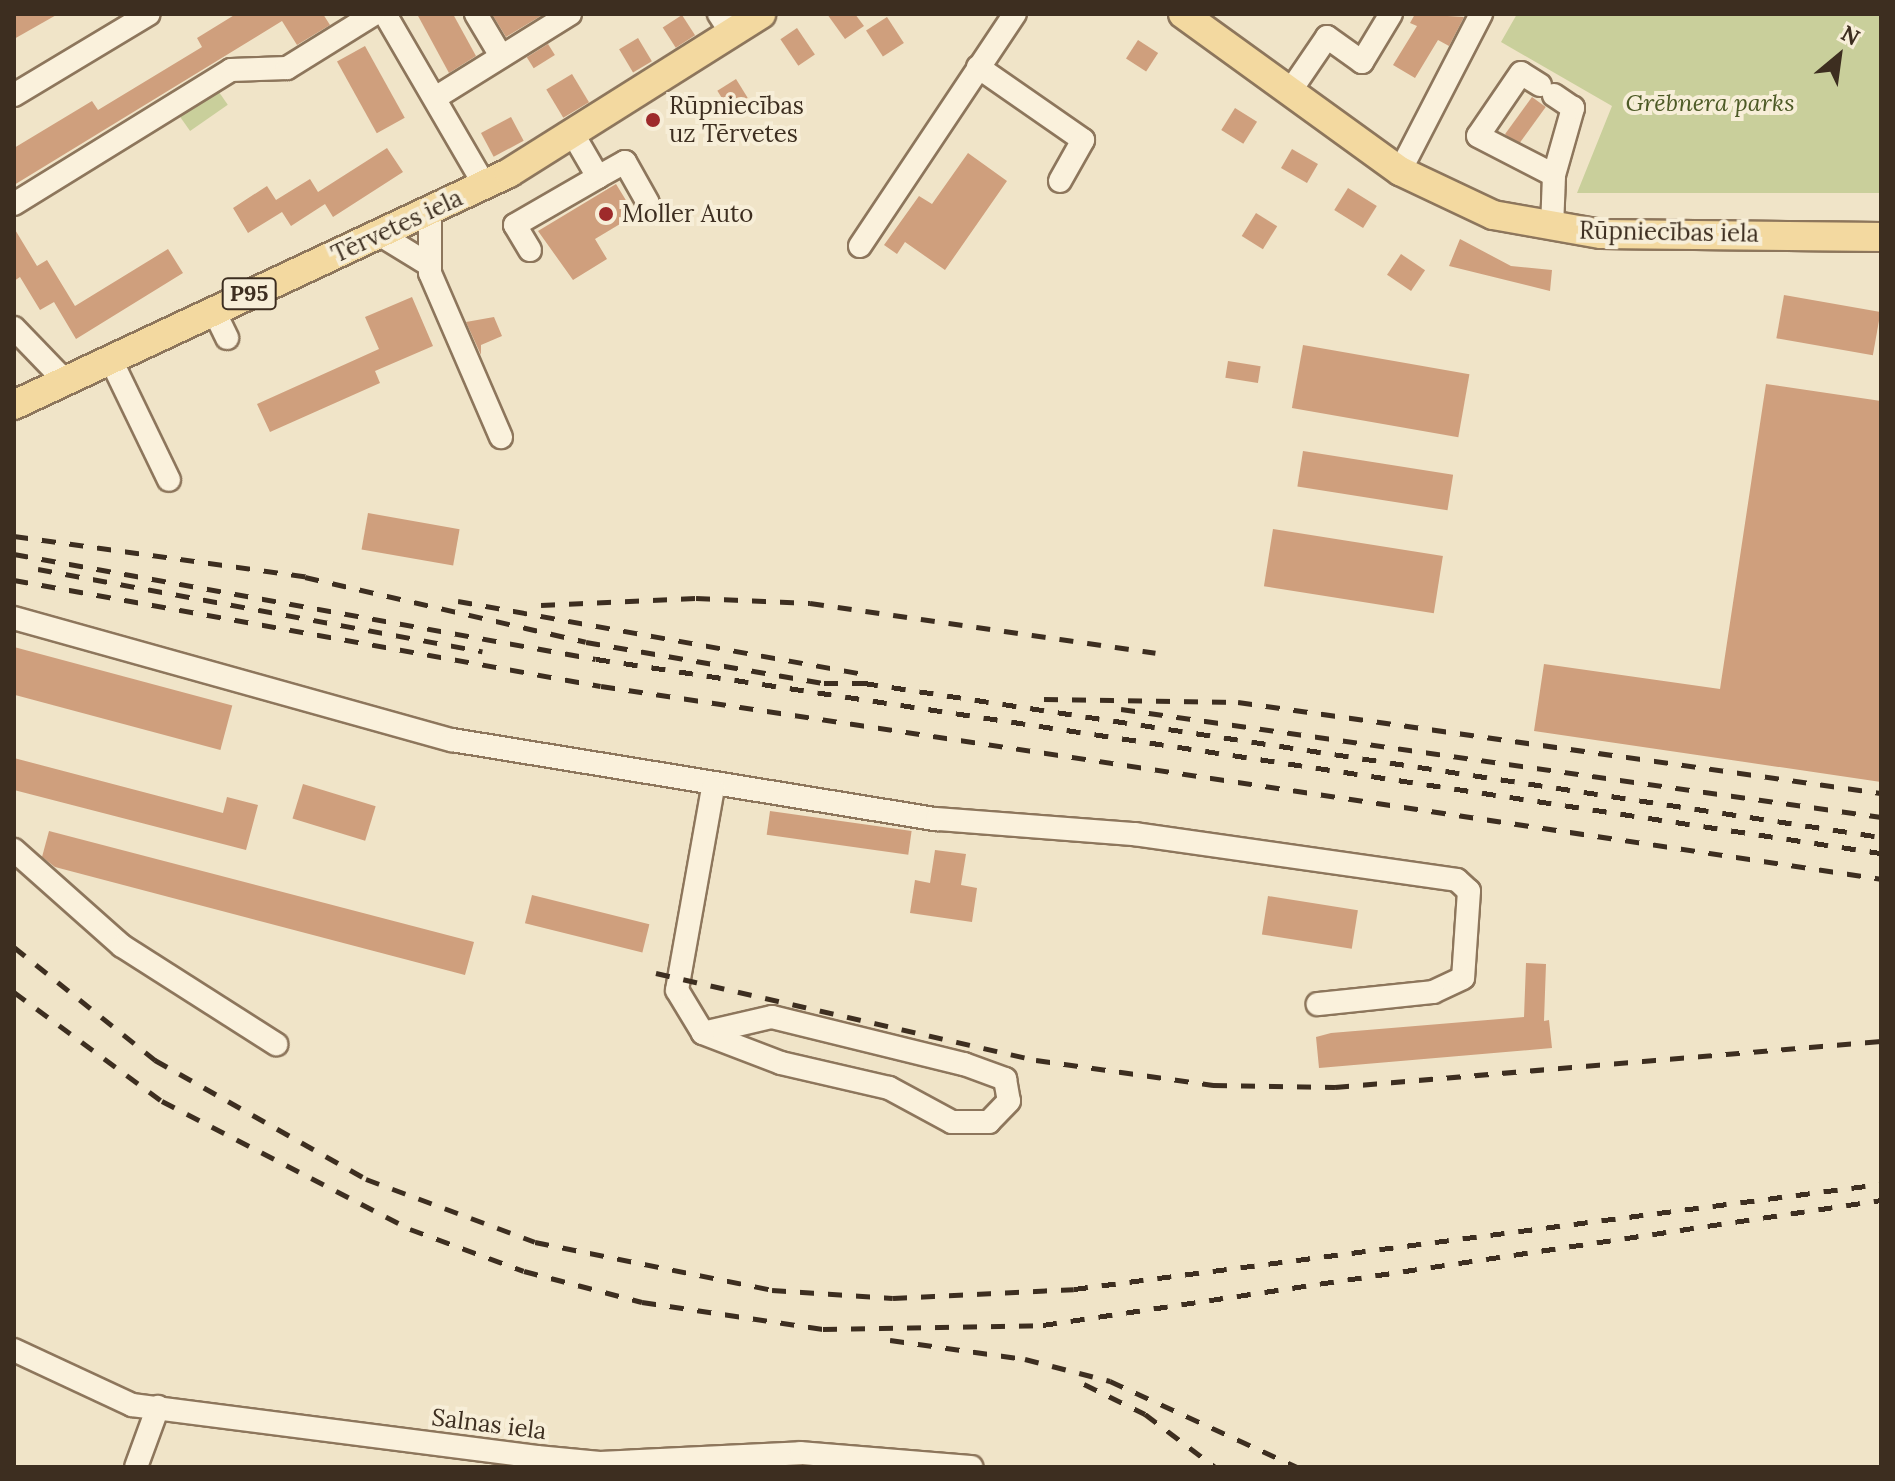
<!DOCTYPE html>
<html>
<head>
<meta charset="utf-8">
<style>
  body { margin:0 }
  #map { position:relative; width:1895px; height:1481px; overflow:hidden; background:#f0e4c8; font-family:Lora,serif }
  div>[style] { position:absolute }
  .green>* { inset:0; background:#c9cf9b; transform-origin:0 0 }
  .building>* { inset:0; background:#cf9f7d; transform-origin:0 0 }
  .roads { filter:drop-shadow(2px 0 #8d765c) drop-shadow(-2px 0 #8d765c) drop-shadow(0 2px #8d765c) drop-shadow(0 -2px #8d765c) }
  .minor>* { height:22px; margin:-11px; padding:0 11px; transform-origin:11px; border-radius:11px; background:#faf1dc }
  .major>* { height:28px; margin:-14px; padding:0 14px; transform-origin:14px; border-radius:14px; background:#f3d9a0 }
  .rail>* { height:5px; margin-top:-2.5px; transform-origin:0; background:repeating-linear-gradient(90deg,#3d2e20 0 14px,transparent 0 28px) }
  .dots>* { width:22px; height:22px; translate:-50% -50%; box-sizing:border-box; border:4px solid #f7eed8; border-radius:50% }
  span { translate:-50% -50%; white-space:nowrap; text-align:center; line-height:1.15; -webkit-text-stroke:8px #f7eed8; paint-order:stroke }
  .shield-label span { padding:2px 6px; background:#f7eed8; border:2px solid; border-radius:6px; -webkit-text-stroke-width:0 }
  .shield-label { font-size:22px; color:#3d2e20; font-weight:700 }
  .park-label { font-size:24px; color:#4d5a26; font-style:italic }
  .poi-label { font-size:24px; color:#3d2e20 }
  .left { translate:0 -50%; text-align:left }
  .street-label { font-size:24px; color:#3d2e20 }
  .frame { position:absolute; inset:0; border:16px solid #3d2e20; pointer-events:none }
  .north { position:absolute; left:1799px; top:16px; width:80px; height:80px; -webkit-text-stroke:6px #f7eed8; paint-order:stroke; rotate:29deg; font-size:22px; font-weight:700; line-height:32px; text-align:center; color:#3d2e20 }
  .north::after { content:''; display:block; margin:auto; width:28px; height:36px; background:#3d2e20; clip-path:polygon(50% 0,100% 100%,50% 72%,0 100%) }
</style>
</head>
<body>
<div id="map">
  <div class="green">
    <div style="clip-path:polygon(1517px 14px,1881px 14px,1881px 193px,1577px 193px,1612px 106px,1501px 42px)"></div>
    <div style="left:214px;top:85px;width:24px;height:46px;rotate:55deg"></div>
  </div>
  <div class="building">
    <div style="clip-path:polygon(14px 14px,58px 14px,14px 39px)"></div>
    <div style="clip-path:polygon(236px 14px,323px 14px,330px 25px,297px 45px,282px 21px,14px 185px,14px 148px,92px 101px,98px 110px,202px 47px,197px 38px)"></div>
    <div style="clip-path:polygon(417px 14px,453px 14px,476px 56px,449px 73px)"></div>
    <div style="clip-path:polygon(492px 14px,544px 14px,506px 37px)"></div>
    <div style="clip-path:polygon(827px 14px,855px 14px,864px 26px,845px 39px)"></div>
    <div style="clip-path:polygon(1415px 14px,1464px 17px,1449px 46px,1438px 40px,1415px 78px,1393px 65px,1417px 26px,1410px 23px)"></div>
    <div style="left:682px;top:15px;width:24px;height:23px;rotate:57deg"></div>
    <div style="left:887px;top:17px;width:31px;height:25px;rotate:57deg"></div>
    <div style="left:797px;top:28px;width:32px;height:20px;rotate:56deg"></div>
    <div style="left:638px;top:38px;width:27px;height:22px;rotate:59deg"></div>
    <div style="left:1138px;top:40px;width:24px;height:22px;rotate:33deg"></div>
    <div style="left:548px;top:44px;width:13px;height:25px;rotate:58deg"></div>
    <div style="left:365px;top:46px;width:82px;height:32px;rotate:61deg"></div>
    <div style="left:572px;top:74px;width:33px;height:30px;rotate:59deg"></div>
    <div style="left:736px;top:79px;width:22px;height:22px;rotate:58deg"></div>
    <div style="left:1532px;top:97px;width:17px;height:46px;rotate:36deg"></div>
    <div style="left:1235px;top:108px;width:26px;height:26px;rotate:32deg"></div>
    <div style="left:511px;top:117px;width:27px;height:34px;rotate:62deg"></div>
    <div style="clip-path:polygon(387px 148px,403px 172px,333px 217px,325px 204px,291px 226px,282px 212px,248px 233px,233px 208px,267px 186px,276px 200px,310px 179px,318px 192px)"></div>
    <div style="left:1292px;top:149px;width:30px;height:22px;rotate:30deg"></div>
    <div style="clip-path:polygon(968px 153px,1007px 181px,945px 270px,905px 242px,897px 254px,884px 245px,919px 196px,932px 204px)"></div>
    <div style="clip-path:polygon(616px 184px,635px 215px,595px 239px,607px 259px,573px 280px,538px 231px)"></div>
    <div style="left:1348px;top:188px;width:34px;height:26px;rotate:32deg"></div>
    <div style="left:1256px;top:213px;width:25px;height:27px;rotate:32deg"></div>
    <div style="clip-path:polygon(14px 228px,37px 266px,47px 260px,75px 306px,168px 249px,183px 273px,76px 339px,54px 302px,40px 310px,20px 277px,14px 281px)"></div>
    <div style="clip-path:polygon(1460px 239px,1511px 266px,1552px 270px,1550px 291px,1449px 266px)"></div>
    <div style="left:1401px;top:254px;width:29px;height:25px;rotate:34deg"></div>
    <div style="left:1784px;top:295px;width:98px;height:44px;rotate:10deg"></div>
    <div style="clip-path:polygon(412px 297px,433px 346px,375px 371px,380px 383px,270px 432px,257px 404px,379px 349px,365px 317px)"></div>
    <div style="clip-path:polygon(494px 317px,502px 336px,481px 345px,481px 355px,466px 322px)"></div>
    <div style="left:1303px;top:345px;width:169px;height:64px;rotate:10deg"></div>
    <div style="left:1228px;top:361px;width:33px;height:17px;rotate:9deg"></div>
    <div style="clip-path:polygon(1766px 384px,1881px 401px,1881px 782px,1534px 731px,1544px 664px,1720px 689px)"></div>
    <div style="left:1303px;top:451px;width:152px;height:36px;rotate:9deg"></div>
    <div style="left:368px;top:513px;width:93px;height:37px;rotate:10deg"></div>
    <div style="left:1273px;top:529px;width:172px;height:58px;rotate:9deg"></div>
    <div style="left:14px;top:647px;width:226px;height:46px;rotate:15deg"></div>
    <div style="clip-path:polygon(14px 758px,223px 813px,227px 797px,258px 805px,246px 850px,14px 790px)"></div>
    <div style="left:303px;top:784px;width:76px;height:36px;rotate:17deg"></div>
    <div style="left:770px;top:811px;width:143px;height:24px;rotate:8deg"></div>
    <div style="clip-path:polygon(49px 831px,474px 942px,465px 975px,55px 867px,42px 857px)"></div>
    <div style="clip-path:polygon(935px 850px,966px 854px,961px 885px,977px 888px,972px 922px,910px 913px,915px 880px,930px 883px)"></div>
    <div style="left:532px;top:895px;width:121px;height:29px;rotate:14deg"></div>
    <div style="left:1268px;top:896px;width:91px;height:39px;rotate:9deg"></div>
    <div style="clip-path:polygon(1526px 963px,1546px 964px,1544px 1021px,1549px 1020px,1552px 1048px,1319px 1068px,1316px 1037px,1331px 1033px,1524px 1017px)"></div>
  </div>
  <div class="roads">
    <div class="minor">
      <div style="left:385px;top:14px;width:197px;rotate:59.8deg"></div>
      <div style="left:476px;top:14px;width:49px;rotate:59.2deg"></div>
      <div style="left:719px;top:14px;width:24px;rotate:57deg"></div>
      <div style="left:978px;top:67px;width:128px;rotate:34.8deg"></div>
      <div style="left:1083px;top:140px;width:47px;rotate:119.3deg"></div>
      <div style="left:1540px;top:85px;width:22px;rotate:-148deg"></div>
      <div style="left:1521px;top:73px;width:76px;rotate:124.3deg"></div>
      <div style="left:1478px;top:136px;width:85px;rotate:27.2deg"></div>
      <div style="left:1291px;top:90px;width:64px;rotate:-55.8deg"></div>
      <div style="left:1327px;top:37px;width:43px;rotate:35.5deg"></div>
      <div style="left:1362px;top:62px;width:56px;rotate:-58.9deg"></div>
      <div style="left:14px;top:95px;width:157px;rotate:-31deg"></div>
      <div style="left:435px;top:98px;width:159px;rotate:-31.9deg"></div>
      <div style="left:1400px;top:171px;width:177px;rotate:-62.7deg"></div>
      <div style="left:598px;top:177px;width:31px;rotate:-29deg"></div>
      <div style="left:625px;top:162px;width:47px;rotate:60.7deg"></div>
      <div style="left:14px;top:204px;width:255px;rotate:-31.7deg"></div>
      <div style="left:231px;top:70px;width:56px;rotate:-2deg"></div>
      <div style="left:287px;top:68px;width:102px;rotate:-31.8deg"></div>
      <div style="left:430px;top:212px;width:61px;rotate:90deg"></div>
      <div style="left:430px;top:273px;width:179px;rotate:66.6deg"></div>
      <div style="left:1552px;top:228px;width:53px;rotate:-87.8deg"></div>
      <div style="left:1554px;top:175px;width:70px;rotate:-74.2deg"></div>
      <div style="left:1573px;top:108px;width:23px;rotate:-146deg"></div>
      <div style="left:379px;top:234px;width:57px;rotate:31.5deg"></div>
      <div style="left:860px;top:246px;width:279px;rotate:-56.3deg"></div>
      <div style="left:530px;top:250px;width:29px;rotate:-121deg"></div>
      <div style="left:515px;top:225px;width:96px;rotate:-30deg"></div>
      <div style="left:598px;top:177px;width:50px;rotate:-120.2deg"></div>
      <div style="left:214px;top:311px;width:30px;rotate:64deg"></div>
      <div style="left:14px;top:328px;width:74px;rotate:46.1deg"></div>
      <div style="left:111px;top:360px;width:133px;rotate:64.2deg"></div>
      <div style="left:14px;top:618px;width:455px;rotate:15.6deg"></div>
      <div style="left:452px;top:740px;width:491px;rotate:9.3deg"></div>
      <div style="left:937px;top:819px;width:198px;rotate:4.4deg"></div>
      <div style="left:1134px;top:834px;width:326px;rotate:8.1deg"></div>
      <div style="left:1457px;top:880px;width:16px;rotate:43deg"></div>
      <div style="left:1469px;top:891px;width:87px;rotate:93.9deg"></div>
      <div style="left:1463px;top:978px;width:33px;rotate:155deg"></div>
      <div style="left:1433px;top:992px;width:116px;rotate:174deg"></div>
      <div style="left:14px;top:850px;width:144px;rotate:41.6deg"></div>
      <div style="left:122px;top:946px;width:183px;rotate:32.5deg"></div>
      <div style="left:703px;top:1033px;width:71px;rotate:-13.1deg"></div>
      <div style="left:772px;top:1017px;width:198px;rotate:13.8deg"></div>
      <div style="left:964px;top:1064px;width:44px;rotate:20.1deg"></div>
      <div style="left:1005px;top:1079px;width:22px;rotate:80deg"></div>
      <div style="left:1009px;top:1101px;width:29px;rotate:134deg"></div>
      <div style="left:989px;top:1122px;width:37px;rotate:180deg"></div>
      <div style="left:952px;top:1122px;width:72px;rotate:-151.6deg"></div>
      <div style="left:889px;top:1088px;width:111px;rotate:-167deg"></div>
      <div style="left:781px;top:1063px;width:84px;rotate:-159deg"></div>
      <div style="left:703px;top:1033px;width:50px;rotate:-121.2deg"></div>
      <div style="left:677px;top:990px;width:205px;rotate:-79.9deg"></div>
      <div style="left:14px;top:1350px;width:130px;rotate:25deg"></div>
      <div style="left:132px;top:1405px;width:408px;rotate:7.3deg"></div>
      <div style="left:537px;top:1457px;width:63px;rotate:5.4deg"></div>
      <div style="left:600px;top:1463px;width:201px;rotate:-2.8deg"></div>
      <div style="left:801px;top:1453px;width:171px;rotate:4.7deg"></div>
      <div style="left:136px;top:1467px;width:64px;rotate:-69.9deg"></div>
    </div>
    <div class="major">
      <div style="left:1183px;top:14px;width:268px;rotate:35.9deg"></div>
      <div style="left:1400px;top:171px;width:103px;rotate:25.3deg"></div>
      <div style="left:1493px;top:215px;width:110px;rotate:10deg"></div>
      <div style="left:1601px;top:234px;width:280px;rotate:0.6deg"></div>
      <div style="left:14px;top:405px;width:547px;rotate:-25.11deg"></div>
      <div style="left:509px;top:173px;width:298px;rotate:-32.2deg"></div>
    </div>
  </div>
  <div class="rail">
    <div style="left:14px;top:536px;width:304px;rotate:7.9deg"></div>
    <div style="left:14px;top:554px;width:591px;rotate:10.23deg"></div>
    <div style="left:596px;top:659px;width:1300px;rotate:8.59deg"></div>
    <div style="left:38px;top:569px;width:452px;rotate:10.5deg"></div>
    <div style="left:305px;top:577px;width:288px;rotate:13deg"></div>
    <div style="left:586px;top:642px;width:242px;rotate:9.8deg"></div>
    <div style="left:824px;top:683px;width:40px"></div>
    <div style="left:864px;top:683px;width:1029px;rotate:8.61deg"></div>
    <div style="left:14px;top:580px;width:596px;rotate:10.24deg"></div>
    <div style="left:601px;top:686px;width:1294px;rotate:8.57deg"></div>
    <div style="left:458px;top:601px;width:413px;rotate:10.2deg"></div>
    <div style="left:541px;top:605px;width:155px;rotate:-2.6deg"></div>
    <div style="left:696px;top:598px;width:114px;rotate:2.5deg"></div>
    <div style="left:810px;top:603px;width:349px;rotate:8.2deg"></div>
    <div style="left:1044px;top:699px;width:194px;rotate:0.9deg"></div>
    <div style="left:1238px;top:702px;width:649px;rotate:8.06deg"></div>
    <div style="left:1121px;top:709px;width:768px;rotate:8.09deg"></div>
    <div style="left:14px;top:947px;width:181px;rotate:38.7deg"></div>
    <div style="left:155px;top:1060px;width:242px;rotate:29.4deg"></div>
    <div style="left:366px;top:1179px;width:180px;rotate:20.4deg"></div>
    <div style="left:535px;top:1242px;width:242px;rotate:11.4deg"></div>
    <div style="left:772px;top:1290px;width:121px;rotate:3.8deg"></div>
    <div style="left:893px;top:1298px;width:181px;rotate:-2.8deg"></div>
    <div style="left:1074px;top:1289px;width:814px;rotate:-7.41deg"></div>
    <div style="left:656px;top:973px;width:390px;rotate:12.9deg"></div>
    <div style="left:1036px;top:1060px;width:179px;rotate:8deg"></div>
    <div style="left:1213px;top:1085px;width:122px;rotate:0.9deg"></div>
    <div style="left:1335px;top:1087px;width:548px;rotate:-4.82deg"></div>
    <div style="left:14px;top:992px;width:184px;rotate:36.4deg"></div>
    <div style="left:162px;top:1101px;width:279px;rotate:27.3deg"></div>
    <div style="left:410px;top:1229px;width:121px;rotate:20.2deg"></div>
    <div style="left:524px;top:1271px;width:122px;rotate:14.7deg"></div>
    <div style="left:642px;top:1302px;width:183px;rotate:8.5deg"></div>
    <div style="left:823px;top:1329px;width:220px;rotate:-1deg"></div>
    <div style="left:1043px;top:1325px;width:847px;rotate:-8.48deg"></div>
    <div style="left:890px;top:1340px;width:136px;rotate:8deg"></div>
    <div style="left:1025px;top:1359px;width:88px;rotate:14.5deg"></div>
    <div style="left:1110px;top:1381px;width:206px;rotate:24.7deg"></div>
    <div style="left:1084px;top:1384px;width:68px;rotate:26.2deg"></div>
    <div style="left:1145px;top:1414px;width:88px;rotate:37.1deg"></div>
  </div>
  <div class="dots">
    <div style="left:653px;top:120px;background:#9e2a2b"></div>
    <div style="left:606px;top:214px;background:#9e2a2b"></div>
  </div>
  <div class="shield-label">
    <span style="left:249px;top:294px">P95</span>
  </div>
  <div class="park-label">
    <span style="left:1710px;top:103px">Grēbnera parks</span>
  </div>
  <div class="poi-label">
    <span class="left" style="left:669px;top:120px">Rūpniecības<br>uz Tērvetes</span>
    <span class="left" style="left:622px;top:214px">Moller Auto</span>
  </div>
  <div class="street-label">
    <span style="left:397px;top:226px;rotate:-25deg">Tērvetes iela</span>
    <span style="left:1669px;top:232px;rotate:1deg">Rūpniecības iela</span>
    <span style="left:489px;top:1424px;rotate:7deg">Salnas iela</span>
  </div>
  <div class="frame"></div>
  <div class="north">N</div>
</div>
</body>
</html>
